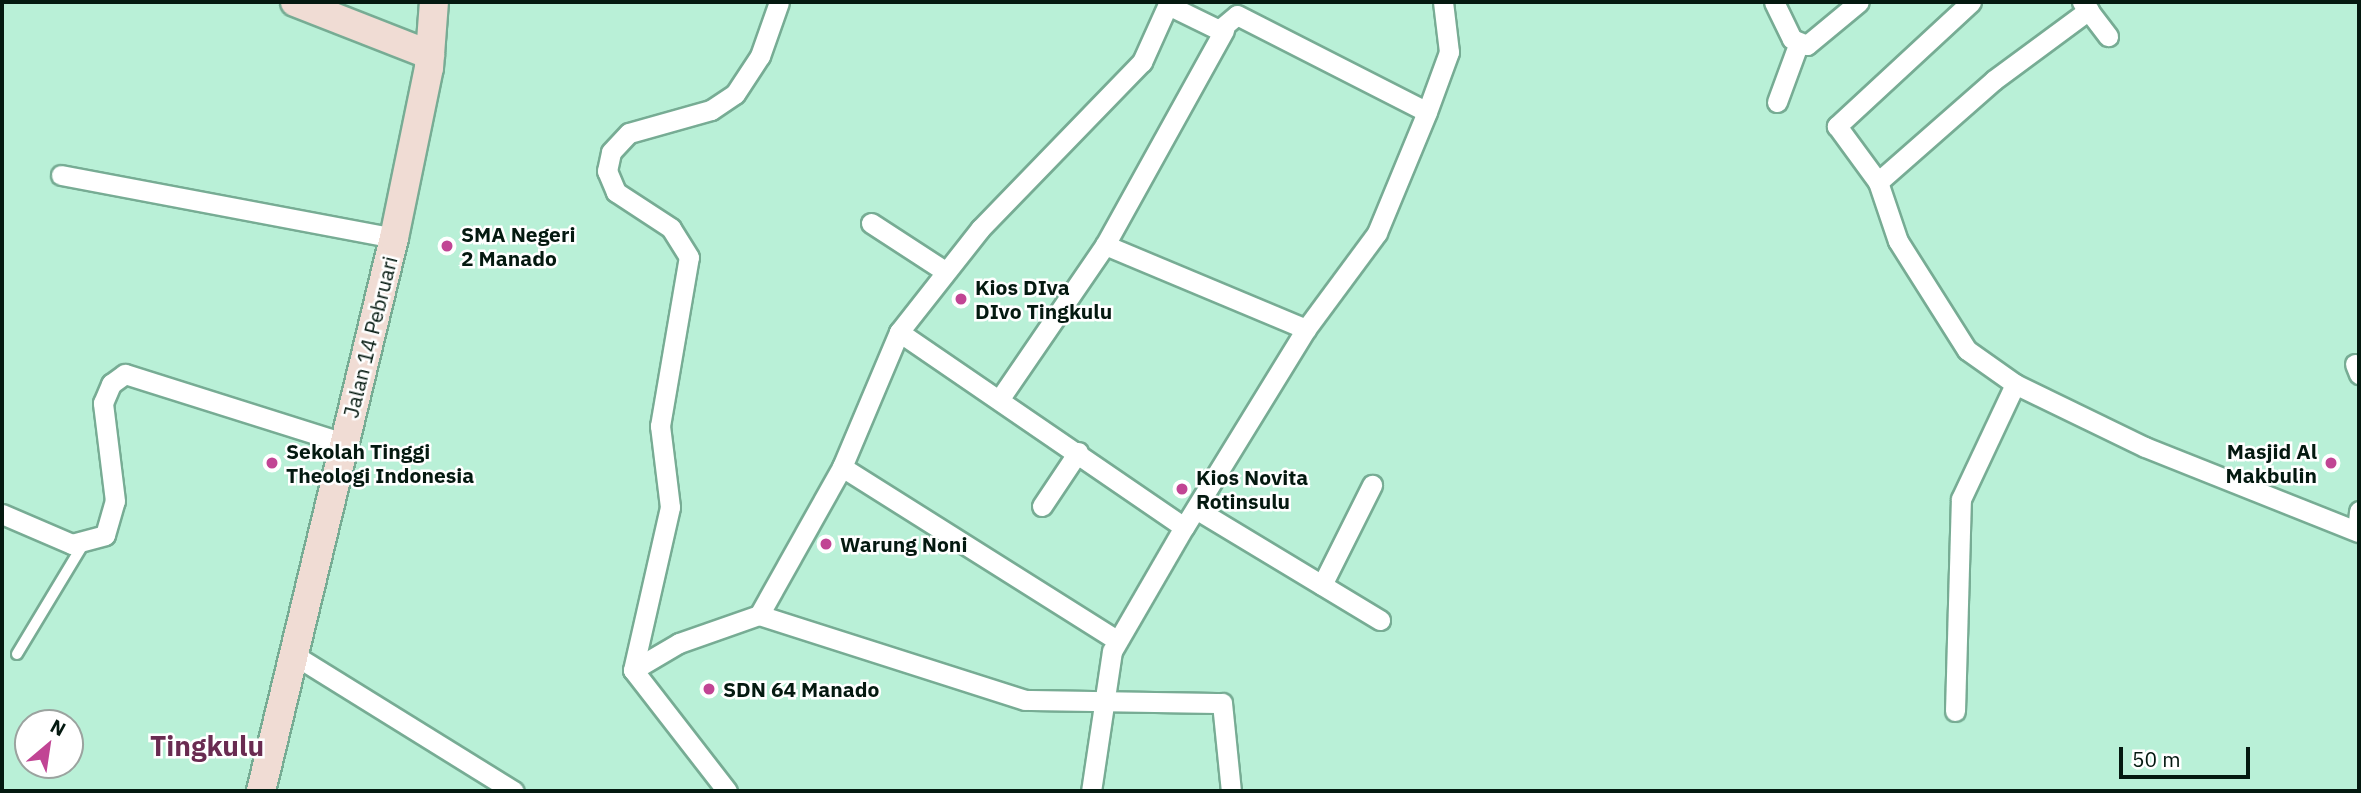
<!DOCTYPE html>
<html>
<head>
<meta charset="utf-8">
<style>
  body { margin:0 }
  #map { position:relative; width:2361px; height:793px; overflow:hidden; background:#b9f0d7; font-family:"IBM Plex Sans",sans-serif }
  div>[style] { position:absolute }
  .roads { filter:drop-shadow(2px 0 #77ac94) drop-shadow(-2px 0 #77ac94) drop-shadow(0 2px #77ac94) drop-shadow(0 -2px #77ac94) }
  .lane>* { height:10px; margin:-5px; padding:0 5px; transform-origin:5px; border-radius:5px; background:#fff }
  .street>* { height:19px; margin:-9.5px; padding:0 9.5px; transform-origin:9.5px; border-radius:9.5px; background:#fff }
  .secondary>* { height:28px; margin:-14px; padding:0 14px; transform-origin:14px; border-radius:14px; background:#f0dcd4 }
  .dots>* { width:19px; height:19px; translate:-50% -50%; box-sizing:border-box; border:4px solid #fff; border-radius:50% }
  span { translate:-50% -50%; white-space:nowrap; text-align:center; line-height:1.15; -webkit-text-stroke:5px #fff; paint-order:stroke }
  .poi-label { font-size:21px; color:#041910; font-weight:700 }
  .left { translate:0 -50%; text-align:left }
  .right { translate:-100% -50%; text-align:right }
  .street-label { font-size:21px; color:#041910 }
  .district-label { font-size:28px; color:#692b51; font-weight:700 }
  .frame { position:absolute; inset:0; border:4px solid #041910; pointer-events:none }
  .north { position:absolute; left:14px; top:709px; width:70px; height:70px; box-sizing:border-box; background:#fff; border:2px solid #9ba39f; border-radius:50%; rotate:29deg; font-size:19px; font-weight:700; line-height:28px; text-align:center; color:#041910 }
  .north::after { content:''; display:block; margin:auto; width:24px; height:32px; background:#c14594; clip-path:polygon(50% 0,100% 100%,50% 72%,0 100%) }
  .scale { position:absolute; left:2119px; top:747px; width:131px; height:32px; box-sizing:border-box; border:4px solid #041910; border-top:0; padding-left:9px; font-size:21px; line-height:24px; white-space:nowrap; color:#041910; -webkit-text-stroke:5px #fff; paint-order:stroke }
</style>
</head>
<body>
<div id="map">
  <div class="roads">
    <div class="lane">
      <div style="left:17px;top:654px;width:130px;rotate:-58.9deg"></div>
    </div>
    <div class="street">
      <div style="left:1774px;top:2px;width:41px;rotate:64.1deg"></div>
      <div style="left:1792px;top:39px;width:16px;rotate:22deg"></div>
      <div style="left:1807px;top:45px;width:67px;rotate:-39.6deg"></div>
      <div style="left:1971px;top:2px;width:183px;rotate:137.2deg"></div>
      <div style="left:1837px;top:126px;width:69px;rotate:53.8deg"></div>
      <div style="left:1878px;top:182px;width:62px;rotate:71.3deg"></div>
      <div style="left:1898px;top:241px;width:129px;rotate:57.7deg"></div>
      <div style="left:1967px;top:350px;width:59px;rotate:35.3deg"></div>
      <div style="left:2015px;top:384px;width:144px;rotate:25.9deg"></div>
      <div style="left:2145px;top:447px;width:230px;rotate:21.7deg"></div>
      <div style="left:2082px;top:2px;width:43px;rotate:52.6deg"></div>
      <div style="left:1168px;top:5px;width:57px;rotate:26.1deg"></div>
      <div style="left:1219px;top:30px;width:23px;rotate:-40deg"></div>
      <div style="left:1237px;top:15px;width:213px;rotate:27deg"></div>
      <div style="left:1427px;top:112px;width:131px;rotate:112.5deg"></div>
      <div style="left:1377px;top:233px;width:119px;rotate:126.5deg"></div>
      <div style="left:1306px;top:329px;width:233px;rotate:121.6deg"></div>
      <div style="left:1777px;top:102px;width:61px;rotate:-69.8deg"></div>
      <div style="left:1427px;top:112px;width:64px;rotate:-69.9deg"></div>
      <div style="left:1449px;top:52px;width:50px;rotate:-96.8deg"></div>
      <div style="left:61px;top:175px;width:339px;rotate:10.7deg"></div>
      <div style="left:1878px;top:182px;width:154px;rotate:-41.3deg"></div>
      <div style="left:1994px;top:80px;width:118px;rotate:-36.4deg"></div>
      <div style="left:871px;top:223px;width:88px;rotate:33deg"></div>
      <div style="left:1105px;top:245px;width:218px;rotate:22.7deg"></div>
      <div style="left:899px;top:332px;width:131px;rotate:-51.8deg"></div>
      <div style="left:980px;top:229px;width:233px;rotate:-45.9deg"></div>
      <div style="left:1142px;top:62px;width:66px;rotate:-65.8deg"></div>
      <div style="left:2355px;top:364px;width:11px;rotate:68deg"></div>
      <div style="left:1001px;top:397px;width:184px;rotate:-55.6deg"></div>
      <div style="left:1105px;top:245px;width:246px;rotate:-61deg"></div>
      <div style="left:842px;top:467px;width:325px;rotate:32.2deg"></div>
      <div style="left:1042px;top:506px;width:65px;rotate:-56.3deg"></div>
      <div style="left:1196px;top:509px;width:215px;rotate:31.1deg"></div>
      <div style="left:2px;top:514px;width:76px;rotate:23.2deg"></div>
      <div style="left:72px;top:544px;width:34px;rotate:-15deg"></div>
      <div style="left:105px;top:535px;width:35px;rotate:-74deg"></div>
      <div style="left:115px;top:501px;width:99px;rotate:-97deg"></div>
      <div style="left:103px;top:403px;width:21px;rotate:-67deg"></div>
      <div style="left:111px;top:384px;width:17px;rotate:-36deg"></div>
      <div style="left:125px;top:374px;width:230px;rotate:17.5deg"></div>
      <div style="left:2357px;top:531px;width:20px;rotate:-84deg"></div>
      <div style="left:1322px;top:585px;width:112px;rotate:-63.4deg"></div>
      <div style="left:759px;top:615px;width:279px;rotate:17.7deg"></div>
      <div style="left:1025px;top:700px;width:197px;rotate:0.9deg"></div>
      <div style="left:1222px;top:703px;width:88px;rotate:84.2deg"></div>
      <div style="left:291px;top:653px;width:262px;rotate:31.8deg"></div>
      <div style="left:633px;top:670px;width:53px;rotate:-30.4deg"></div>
      <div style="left:679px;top:643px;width:85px;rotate:-19.3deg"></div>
      <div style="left:759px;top:615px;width:170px;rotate:-60.7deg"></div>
      <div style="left:842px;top:467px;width:147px;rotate:-67.1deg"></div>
      <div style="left:899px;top:332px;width:345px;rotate:34.4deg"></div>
      <div style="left:1184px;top:527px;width:143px;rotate:120.1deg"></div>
      <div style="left:1112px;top:651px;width:142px;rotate:98.5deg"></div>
      <div style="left:1955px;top:711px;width:212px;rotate:-88.4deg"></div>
      <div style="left:1961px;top:499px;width:127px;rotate:-64.8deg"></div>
      <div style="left:727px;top:791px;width:153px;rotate:-127.8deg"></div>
      <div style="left:633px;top:670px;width:167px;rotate:-77.2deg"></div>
      <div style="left:670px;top:507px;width:82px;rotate:-97deg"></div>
      <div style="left:660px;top:426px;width:171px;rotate:-80.3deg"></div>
      <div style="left:689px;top:257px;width:34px;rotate:-122deg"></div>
      <div style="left:671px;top:228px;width:66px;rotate:-146.8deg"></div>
      <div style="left:616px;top:192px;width:23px;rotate:-113deg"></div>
      <div style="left:607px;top:171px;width:19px;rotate:-78deg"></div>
      <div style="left:611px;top:152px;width:26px;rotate:-47deg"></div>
      <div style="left:629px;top:133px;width:85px;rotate:-15.7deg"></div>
      <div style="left:711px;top:110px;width:29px;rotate:-34deg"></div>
      <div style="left:735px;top:94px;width:45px;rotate:-56.7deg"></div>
      <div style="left:760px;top:56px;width:57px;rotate:-70.6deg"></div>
    </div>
    <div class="secondary">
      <div style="left:295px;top:2px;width:145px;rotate:21.4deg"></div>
      <div style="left:261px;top:791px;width:569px;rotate:-76.48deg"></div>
      <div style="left:394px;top:238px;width:174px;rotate:-78.4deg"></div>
      <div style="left:429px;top:68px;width:66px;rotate:-85.7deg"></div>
    </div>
  </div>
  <div class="dots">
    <div style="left:447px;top:246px;background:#c14594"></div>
    <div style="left:961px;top:299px;background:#c14594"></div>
    <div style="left:272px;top:463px;background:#c14594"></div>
    <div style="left:2331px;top:463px;background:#c14594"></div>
    <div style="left:1182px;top:489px;background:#c14594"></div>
    <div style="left:826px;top:544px;background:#c14594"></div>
    <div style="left:709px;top:689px;background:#c14594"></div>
  </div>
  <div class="poi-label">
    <span class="left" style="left:461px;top:246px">SMA Negeri<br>2 Manado</span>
    <span class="left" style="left:975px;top:299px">Kios DIva<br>DIvo Tingkulu</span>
    <span class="left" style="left:286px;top:463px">Sekolah Tinggi<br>Theologi Indonesia</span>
    <span class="right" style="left:2317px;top:463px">Masjid Al<br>Makbulin</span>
    <span class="left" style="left:1196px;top:489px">Kios Novita<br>Rotinsulu</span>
    <span class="left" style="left:840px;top:544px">Warung Noni</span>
    <span class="left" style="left:723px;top:689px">SDN 64 Manado</span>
  </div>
  <div class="street-label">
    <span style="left:370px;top:337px;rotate:-76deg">Jalan 14 Pebruari</span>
  </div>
  <div class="district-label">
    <span style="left:207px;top:746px">Tingkulu</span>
  </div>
  <div class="frame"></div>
  <div class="north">N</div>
  <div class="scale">50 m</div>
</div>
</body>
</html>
